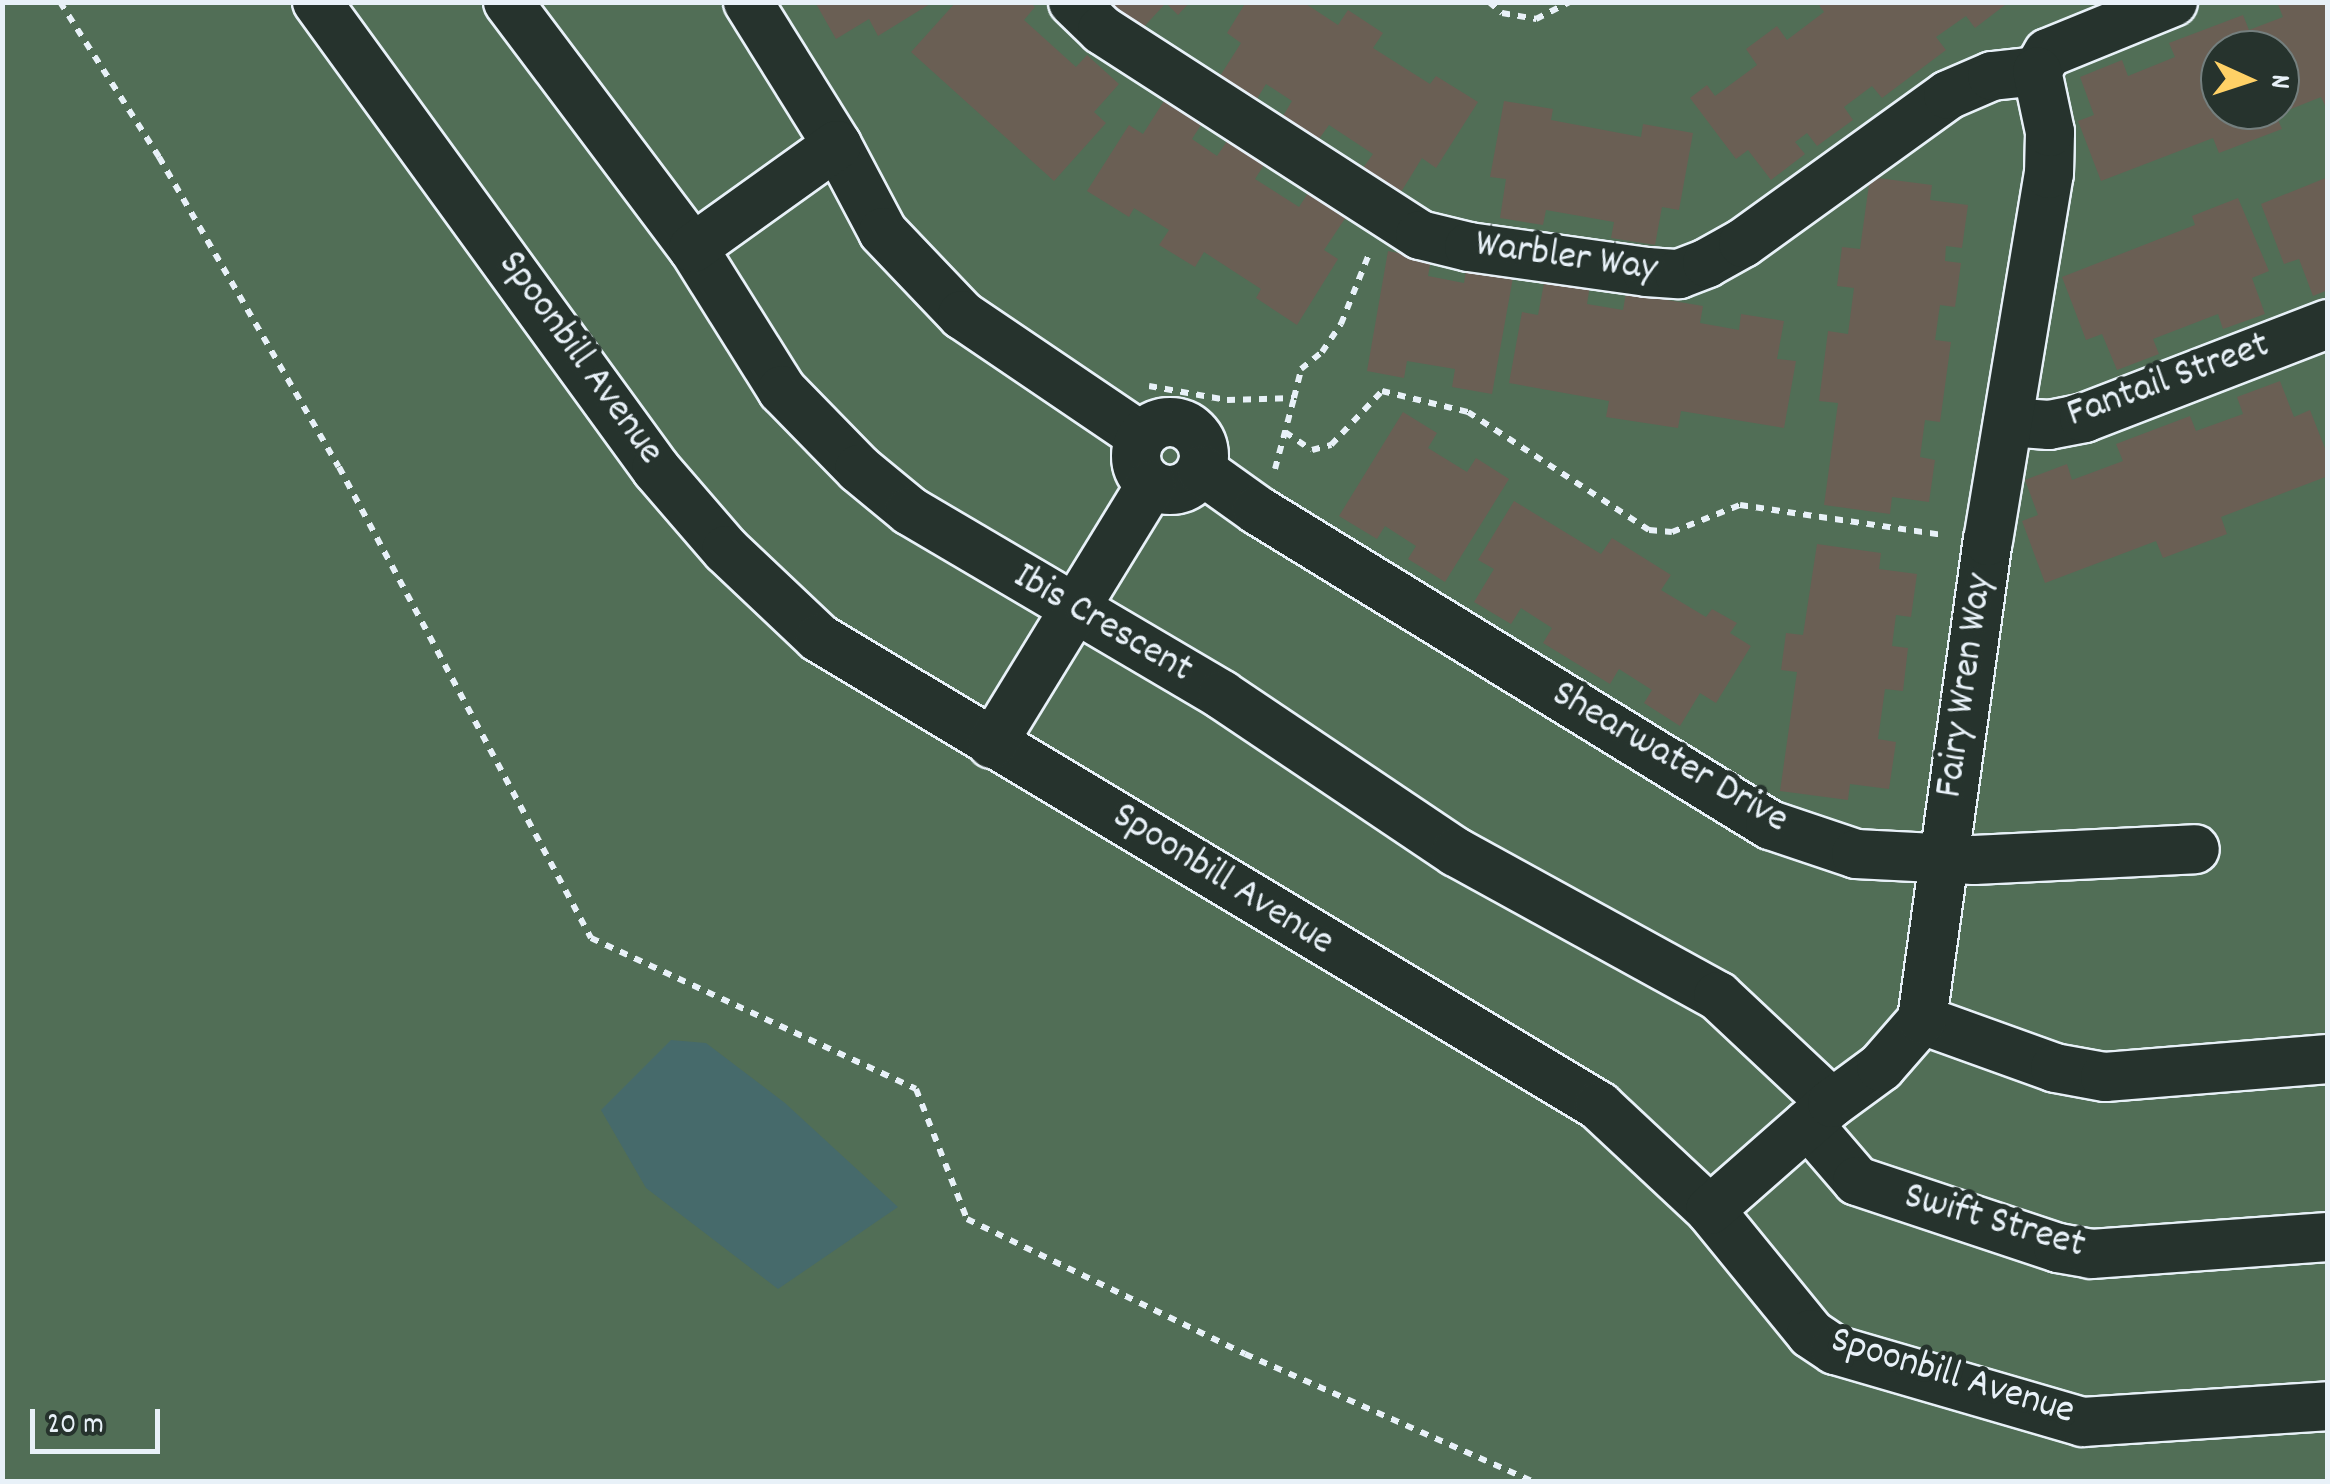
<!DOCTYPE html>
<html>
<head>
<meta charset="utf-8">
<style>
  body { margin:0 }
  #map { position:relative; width:2330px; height:1484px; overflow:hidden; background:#26332d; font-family:Dekko,sans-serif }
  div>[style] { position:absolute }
  .green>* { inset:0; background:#516e56 }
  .water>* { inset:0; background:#466a6b }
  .building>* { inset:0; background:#6a5f54 }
  .path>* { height:6px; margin-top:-3px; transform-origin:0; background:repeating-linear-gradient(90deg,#e8f1f8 0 8px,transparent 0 16px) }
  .roads { filter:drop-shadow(2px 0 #e8f1f8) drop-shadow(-2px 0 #e8f1f8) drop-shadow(0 2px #e8f1f8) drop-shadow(0 -2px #e8f1f8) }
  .minor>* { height:48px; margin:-24px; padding:0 24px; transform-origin:24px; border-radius:24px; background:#26332d }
  .minor>.ring { margin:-24px; padding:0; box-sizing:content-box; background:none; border:48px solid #26332d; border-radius:50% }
  span { translate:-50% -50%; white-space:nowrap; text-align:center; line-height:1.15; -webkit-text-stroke:10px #26332d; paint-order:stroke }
  .street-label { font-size:40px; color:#e8f1f8 }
  .frame { position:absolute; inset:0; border:5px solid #e8f1f8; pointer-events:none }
  .north { position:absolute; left:2200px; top:30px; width:100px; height:100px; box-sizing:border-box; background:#26332d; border:2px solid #747f7e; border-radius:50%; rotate:93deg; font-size:28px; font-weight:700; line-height:40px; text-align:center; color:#e8f1f8 }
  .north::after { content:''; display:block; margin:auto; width:35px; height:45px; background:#ffd166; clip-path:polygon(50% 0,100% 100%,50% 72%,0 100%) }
  .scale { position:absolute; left:30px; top:1409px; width:130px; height:45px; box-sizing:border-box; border:5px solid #e8f1f8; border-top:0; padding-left:12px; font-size:30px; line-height:35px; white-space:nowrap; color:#e8f1f8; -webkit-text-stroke:8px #26332d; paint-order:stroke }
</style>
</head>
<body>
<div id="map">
  <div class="green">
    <div style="clip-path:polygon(evenodd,3px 3px,2327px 3px,2327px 1481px,3px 1481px,3px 3px,2220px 50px,2280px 50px,2280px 110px,2220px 110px,2220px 50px)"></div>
  </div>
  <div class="water">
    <div style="clip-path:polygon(671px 1040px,706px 1043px,785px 1103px,898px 1207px,778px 1289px,646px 1188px,601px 1110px)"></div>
  </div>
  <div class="building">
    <div style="clip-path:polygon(815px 2px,933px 2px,878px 36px,869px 19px,836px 39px)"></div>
    <div style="clip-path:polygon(956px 2px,1030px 2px,1035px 7px,1024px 20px,1076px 67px,1087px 55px,1119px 84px,1094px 112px,1106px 123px,1054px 181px,911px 52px)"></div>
    <div style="clip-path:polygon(1110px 2px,1190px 2px,1178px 15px,1166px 3px,1140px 31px)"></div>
    <div style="clip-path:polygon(1246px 2px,1303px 2px,1338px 25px,1348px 10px,1383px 33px,1373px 48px,1430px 84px,1436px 76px,1478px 102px,1436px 168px,1422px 158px,1401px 192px,1363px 168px,1373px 154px,1329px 125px,1319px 139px,1283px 116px,1292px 101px,1266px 84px,1257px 99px,1220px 76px,1241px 43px,1227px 33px)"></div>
    <div style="clip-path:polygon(1817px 2px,2009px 2px,1975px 28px,1966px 16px,1936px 37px,1946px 50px,1882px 98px,1872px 86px,1844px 107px,1853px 120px,1817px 146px,1807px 133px,1795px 142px,1805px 154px,1771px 180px,1748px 150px,1736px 159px,1690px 98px,1707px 85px,1715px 96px,1757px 65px,1746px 49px,1777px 26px,1787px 40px,1824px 12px)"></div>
    <div style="clip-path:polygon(evenodd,2277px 2px,2327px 2px,2328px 112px,2321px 97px,2276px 115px,2282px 129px,2219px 153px,2213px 138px,2101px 181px,2078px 121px,2094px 115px,2080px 77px,2122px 60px,2128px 76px,2175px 57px,2169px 43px,2243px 15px,2249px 30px,2283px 17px,2277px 2px,2220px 50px,2280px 50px,2280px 110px,2220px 110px,2220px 50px)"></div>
    <div style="clip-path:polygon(1164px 101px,1201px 125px,1192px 139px,1217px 156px,1227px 141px,1264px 165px,1255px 179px,1299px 207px,1308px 193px,1346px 217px,1324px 250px,1338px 259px,1297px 325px,1256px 298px,1261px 289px,1204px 252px,1195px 267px,1159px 245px,1169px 230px,1134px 208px,1129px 217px,1087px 191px,1129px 125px,1143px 134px)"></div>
    <div style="clip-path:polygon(1504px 101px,1553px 109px,1551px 120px,1641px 137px,1643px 124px,1693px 133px,1679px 210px,1662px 207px,1655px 245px,1611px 238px,1614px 222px,1546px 210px,1543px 225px,1500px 218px,1506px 179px,1490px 177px)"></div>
    <div style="clip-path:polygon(1870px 177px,1932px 185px,1930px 200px,1968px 205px,1962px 248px,1946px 246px,1945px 261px,1961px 263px,1955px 307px,1940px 305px,1935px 340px,1951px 342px,1940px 422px,1925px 420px,1920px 457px,1935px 460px,1929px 502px,1892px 497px,1890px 514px,1824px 505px,1838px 403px,1819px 401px,1828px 331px,1848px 334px,1854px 288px,1837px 286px,1842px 247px,1860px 249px)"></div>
    <div style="clip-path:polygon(2328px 177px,2328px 290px,2313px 296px,2299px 259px,2284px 264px,2261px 204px)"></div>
    <div style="clip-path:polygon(2238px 198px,2269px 271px,2252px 278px,2265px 314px,2223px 329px,2218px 314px,2153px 339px,2159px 354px,2117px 370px,2102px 334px,2086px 340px,2062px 277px,2195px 225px,2192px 216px)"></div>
    <div style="clip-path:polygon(1388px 251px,1431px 259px,1428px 276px,1464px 283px,1467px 264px,1514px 272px,1492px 394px,1452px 387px,1455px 369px,1407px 361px,1404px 378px,1367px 371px)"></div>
    <div style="clip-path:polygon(1545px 278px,1590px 286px,1587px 304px,1623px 310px,1626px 293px,1703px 306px,1700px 323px,1739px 330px,1741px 314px,1784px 321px,1777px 359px,1796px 361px,1784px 428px,1681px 411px,1678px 428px,1606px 417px,1609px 401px,1509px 383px,1522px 312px,1538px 315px)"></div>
    <div style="clip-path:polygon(2280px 381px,2294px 417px,2310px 410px,2328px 456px,2328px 476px,2221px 517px,2227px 534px,2163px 558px,2156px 541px,2045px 583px,2022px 521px,2038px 515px,2025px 480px,2067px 464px,2072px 480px,2123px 461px,2116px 444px,2190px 416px,2196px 431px,2243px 414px,2237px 397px)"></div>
    <div style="clip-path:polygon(1403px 412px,1437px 433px,1428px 448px,1467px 472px,1476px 458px,1509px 479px,1445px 582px,1408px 559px,1416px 546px,1385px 526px,1377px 539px,1339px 516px)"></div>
    <div style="clip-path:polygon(1514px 501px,1601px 554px,1612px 538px,1671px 575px,1661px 590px,1706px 617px,1712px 609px,1737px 623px,1730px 633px,1751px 646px,1716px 703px,1700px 693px,1680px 726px,1644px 703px,1652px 690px,1619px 669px,1610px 684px,1543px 643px,1552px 628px,1521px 608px,1511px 624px,1474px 602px,1494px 569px,1478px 560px)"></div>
    <div style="clip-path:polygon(1817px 544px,1881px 553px,1879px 569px,1917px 574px,1911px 617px,1896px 615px,1892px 646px,1908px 648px,1903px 691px,1885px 689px,1878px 739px,1896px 742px,1889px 789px,1850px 784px,1848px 800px,1780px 791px,1797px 672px,1781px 670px,1786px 633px,1803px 635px)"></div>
  </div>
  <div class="path">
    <div style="left:60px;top:2px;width:184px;rotate:57.4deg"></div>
    <div style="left:159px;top:157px;width:358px;rotate:59.9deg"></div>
    <div style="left:339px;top:467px;width:534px;rotate:61.85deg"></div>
    <div style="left:591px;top:938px;width:358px;rotate:24.9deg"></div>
    <div style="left:916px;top:1089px;width:140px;rotate:68.6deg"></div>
    <div style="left:967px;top:1219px;width:309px;rotate:25.9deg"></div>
    <div style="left:1245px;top:1354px;width:316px;rotate:23.9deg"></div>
    <div style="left:1489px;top:2px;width:17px;rotate:40deg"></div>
    <div style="left:1502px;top:13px;width:35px;rotate:10deg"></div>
    <div style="left:1536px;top:19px;width:37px;rotate:-27deg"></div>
    <div style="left:1149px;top:386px;width:79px;rotate:10.2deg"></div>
    <div style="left:1227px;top:400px;width:67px;rotate:-1.7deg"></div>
    <div style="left:1294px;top:398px;width:30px;rotate:-76deg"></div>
    <div style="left:1301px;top:369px;width:27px;rotate:-39deg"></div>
    <div style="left:1322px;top:352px;width:34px;rotate:-56deg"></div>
    <div style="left:1341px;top:324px;width:75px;rotate:-68.2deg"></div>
    <div style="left:1285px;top:432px;width:32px;rotate:34deg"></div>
    <div style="left:1312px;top:450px;width:20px;rotate:-15deg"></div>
    <div style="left:1331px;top:445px;width:74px;rotate:-46.6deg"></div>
    <div style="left:1382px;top:391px;width:89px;rotate:13.7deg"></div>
    <div style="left:1468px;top:412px;width:216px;rotate:33.1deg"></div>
    <div style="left:1649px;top:530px;width:23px;rotate:5deg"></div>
    <div style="left:1672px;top:532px;width:73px;rotate:-21.7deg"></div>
    <div style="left:1740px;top:505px;width:206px;rotate:8.4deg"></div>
    <div style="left:1275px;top:469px;width:73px;rotate:-75deg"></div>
  </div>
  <div class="roads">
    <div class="minor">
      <div style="left:317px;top:2px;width:577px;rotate:54.02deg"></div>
      <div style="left:656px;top:469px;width:107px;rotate:49.2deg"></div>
      <div style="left:726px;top:550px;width:128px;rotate:43.4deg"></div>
      <div style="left:819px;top:638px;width:910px;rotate:30.96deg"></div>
      <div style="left:1599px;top:1106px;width:152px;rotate:43.1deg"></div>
      <div style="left:1710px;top:1210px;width:160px;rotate:50.8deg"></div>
      <div style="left:1811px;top:1334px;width:29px;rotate:34deg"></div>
      <div style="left:1835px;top:1350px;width:258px;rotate:16.2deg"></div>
      <div style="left:2083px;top:1422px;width:246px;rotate:-3.7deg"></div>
      <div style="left:508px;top:2px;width:308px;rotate:53.1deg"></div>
      <div style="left:693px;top:248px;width:168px;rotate:57.9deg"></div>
      <div style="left:782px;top:390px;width:110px;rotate:45.7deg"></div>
      <div style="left:859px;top:469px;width:66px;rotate:39.5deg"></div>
      <div style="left:910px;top:511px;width:362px;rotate:30.5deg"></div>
      <div style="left:1222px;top:695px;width:282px;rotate:33.9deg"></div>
      <div style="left:1456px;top:852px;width:299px;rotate:28.8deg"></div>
      <div style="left:1718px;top:996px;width:156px;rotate:43.2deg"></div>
      <div style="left:748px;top:2px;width:168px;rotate:58.1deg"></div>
      <div style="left:837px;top:145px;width:98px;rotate:62.1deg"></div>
      <div style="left:883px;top:232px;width:115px;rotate:46.4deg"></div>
      <div style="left:962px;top:315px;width:217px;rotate:34.1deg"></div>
      <div style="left:1073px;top:2px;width:40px;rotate:44deg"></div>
      <div style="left:1102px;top:30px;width:378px;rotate:32.8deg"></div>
      <div style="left:1420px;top:235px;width:50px;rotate:13.8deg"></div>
      <div style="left:1469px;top:247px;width:180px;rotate:8deg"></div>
      <div style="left:1647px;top:272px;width:32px;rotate:4deg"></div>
      <div style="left:1679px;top:274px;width:30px;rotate:-21deg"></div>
      <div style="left:1707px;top:263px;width:41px;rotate:-29.1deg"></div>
      <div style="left:1743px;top:243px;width:253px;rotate:-35.8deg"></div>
      <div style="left:1948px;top:95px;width:48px;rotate:-23.4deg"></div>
      <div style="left:1992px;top:76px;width:45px;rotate:-6.3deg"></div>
      <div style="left:2037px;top:71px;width:21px;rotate:-59deg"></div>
      <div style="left:2048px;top:53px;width:135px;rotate:-22.2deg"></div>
      <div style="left:693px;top:248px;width:177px;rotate:-35.6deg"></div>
      <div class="ring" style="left:1136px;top:422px;width:20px;height:20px"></div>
      <div style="left:2008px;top:422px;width:41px;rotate:4.2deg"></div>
      <div style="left:2049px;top:425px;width:36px;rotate:-11deg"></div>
      <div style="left:2084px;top:418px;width:261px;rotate:-21.1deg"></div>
      <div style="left:1201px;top:470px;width:69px;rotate:35.5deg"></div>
      <div style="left:1257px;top:510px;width:602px;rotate:31.55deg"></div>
      <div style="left:1770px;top:825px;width:91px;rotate:18.6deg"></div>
      <div style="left:1856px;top:854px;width:118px;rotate:2.9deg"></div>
      <div style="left:1974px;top:860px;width:221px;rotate:-2.8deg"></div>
      <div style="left:992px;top:744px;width:304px;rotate:-58.5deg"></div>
      <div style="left:1922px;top:1020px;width:141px;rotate:19.8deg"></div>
      <div style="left:2055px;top:1068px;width:51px;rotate:10.2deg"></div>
      <div style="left:2105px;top:1077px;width:224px;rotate:-4.6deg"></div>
      <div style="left:1808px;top:1124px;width:75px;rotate:49.3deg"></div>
      <div style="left:1857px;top:1181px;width:212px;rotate:18.4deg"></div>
      <div style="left:2058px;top:1248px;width:34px;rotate:10deg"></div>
      <div style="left:2091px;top:1254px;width:238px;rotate:-4.1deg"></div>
      <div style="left:1710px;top:1210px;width:162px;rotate:-41.3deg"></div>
      <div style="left:1832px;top:1103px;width:61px;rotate:-36.3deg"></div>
      <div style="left:1881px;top:1067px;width:62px;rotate:-48.9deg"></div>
      <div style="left:1922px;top:1020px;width:484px;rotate:-82.2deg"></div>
      <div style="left:1988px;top:541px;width:372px;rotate:-80.6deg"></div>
      <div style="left:2049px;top:174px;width:42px;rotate:-88.6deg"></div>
      <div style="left:2050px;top:132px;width:62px;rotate:-102deg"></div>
    </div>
  </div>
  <div class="street-label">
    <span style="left:1566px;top:259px;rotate:8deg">Warbler Way</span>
    <span style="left:579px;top:359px;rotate:54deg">Spoonbill Avenue</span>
    <span style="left:2169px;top:382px;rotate:-20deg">Fantail Street</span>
    <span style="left:1102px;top:625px;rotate:30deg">Ibis Crescent</span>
    <span style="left:1967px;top:686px;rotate:-82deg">Fairy Wren Way</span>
    <span style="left:1669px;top:759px;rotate:30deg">Shearwater Drive</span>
    <span style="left:1222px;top:881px;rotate:32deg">Spoonbill Avenue</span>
    <span style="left:1994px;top:1223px;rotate:16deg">Swift Street</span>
    <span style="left:1952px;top:1378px;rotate:17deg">Spoonbill Avenue</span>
  </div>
  <div class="frame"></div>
  <div class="north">N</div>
  <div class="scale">20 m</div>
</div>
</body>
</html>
